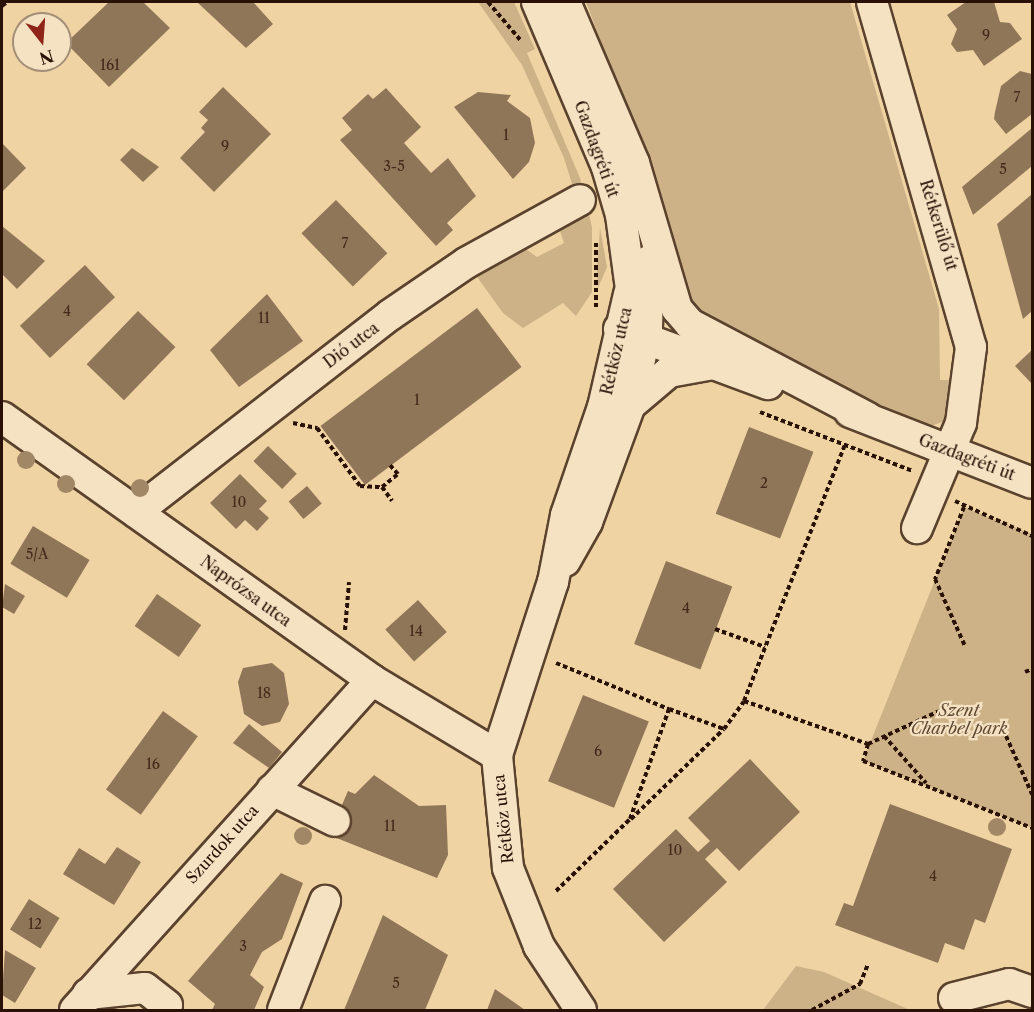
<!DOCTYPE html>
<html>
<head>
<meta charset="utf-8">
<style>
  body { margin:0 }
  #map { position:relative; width:1034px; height:1012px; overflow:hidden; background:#efd3a3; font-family:"Libre Caslon Text",serif }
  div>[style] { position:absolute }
  .green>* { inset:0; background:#cdb288 }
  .building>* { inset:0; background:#907658; transform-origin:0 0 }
  .path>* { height:4px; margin-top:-2px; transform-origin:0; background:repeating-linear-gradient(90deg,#291106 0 4.5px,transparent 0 7.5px) }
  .roads { filter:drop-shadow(2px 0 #5a422d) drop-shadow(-2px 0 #5a422d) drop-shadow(0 2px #5a422d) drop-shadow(0 -2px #5a422d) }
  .minor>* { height:30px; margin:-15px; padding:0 15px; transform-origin:15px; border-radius:15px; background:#f5e2c3 }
  .trees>* { width:18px; height:18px; margin:-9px; border-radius:50%; background:#a18766 }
  span { translate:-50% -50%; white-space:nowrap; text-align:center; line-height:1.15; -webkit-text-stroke:4.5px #f5e2c3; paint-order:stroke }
  .number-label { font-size:14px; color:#432a1a }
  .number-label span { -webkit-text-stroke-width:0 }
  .street-label { font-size:16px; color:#291106 }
  .park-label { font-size:16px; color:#624934; font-style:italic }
  .frame { position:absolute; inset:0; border:3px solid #291106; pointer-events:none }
  .north { position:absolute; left:12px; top:12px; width:60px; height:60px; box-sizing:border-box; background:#f5e2c3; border:2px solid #a38e77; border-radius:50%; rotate:163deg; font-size:16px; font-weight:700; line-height:24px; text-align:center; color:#291106 }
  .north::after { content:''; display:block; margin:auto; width:21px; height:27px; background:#8f2418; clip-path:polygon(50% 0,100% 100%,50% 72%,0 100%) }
</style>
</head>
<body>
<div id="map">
  <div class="green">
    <div style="clip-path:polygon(478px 2px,514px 2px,535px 49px,527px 53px,580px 178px,592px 227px,592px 292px,576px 316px,563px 303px,523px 328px,503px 313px,475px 274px,520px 245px,537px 257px,564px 243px,559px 228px,581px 213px,564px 158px,522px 65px)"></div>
    <div style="clip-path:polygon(586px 2px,850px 2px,939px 309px,940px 380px,960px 380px,949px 419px,929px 427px,915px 423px,684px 306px,659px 194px)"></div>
    <div style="clip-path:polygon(600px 228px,607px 267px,598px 288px,597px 270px)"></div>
    <div style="clip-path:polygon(964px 507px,1032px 534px,1032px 828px,863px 761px)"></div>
    <div style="clip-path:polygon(796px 966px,824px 972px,910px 1010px,763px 1010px)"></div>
  </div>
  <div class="building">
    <div style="clip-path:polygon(109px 2px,143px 2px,170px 28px,109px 87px,66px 43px)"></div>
    <div style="clip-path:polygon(197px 2px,253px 2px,273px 24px,246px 48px)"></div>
    <div style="clip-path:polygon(966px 2px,994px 2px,1000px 22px,1010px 23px,1022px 39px,984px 66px,973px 50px,957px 52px,951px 44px,957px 29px,947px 15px)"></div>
    <div style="clip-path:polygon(1020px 71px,1032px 74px,1032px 114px,1006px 134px,994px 119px,995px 112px,1001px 86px)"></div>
    <div style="clip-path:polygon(223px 87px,271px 134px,214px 192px,180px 158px,205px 132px,201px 128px,208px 120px,199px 112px)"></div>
    <div style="clip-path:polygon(386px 88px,421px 127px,404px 143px,431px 173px,448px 158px,476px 196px,447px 223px,453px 230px,436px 246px,340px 140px,352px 130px,342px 118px,368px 94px,373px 99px)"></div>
    <div style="clip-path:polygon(478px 92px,511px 95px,507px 101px,530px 118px,535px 143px,529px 162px,513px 179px,454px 107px)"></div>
    <div style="clip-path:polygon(1032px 128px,1032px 166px,973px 215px,962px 187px)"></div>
    <div style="clip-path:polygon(2px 143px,26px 168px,2px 192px)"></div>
    <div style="clip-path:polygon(132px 148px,159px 167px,143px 182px,120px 160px)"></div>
    <div style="clip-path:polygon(1032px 194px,1032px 311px,1023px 319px,997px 224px)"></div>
    <div style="left:336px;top:200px;width:74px;height:48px;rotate:46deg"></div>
    <div style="clip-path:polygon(2px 226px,45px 261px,17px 289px,2px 274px)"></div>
    <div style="left:85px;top:265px;width:44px;height:89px;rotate:47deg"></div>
    <div style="clip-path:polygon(267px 294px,303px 341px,239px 387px,210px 350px)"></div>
    <div style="left:477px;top:308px;width:74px;height:196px;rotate:53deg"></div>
    <div style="left:138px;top:311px;width:52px;height:74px;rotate:44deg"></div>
    <div style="clip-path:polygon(1032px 350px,1032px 384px,1015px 366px)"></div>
    <div style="left:749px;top:427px;width:69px;height:93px;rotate:21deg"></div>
    <div style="left:268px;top:446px;width:40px;height:21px;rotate:44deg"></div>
    <div style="clip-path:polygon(240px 474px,267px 501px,259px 509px,269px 518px,257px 531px,245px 520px,236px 529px,210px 503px)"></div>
    <div style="left:307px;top:486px;width:23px;height:24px;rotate:50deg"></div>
    <div style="left:33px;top:526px;width:66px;height:44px;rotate:31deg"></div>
    <div style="left:666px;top:561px;width:71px;height:89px;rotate:21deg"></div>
    <div style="clip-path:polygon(5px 584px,25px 596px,14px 614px,2px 607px)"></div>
    <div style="left:157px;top:594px;width:54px;height:39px;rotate:35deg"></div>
    <div style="left:418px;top:600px;width:43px;height:44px;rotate:48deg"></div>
    <div style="clip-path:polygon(272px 663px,284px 673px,289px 704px,280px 722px,262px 726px,244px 714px,238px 682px,243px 668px)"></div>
    <div style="left:583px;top:695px;width:71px;height:93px;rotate:22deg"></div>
    <div style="left:163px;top:711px;width:43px;height:97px;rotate:36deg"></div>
    <div style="clip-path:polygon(249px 724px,282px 752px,269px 768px,233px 743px)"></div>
    <div style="clip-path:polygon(750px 759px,800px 812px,739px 871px,717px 848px,705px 859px,727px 882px,664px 942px,613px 889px,676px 829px,698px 852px,710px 841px,688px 818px)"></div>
    <div style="clip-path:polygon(374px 775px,419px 806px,446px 805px,448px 855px,437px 878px,329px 835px,348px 791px,355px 794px)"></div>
    <div style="clip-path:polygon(890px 804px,1012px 849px,985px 923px,975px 919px,964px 950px,945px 943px,938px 963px,835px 925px,844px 903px,853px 906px)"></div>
    <div style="clip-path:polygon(117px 847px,141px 862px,114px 905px,63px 874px,79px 848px,105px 864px)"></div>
    <div style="clip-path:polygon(281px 873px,303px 883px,282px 939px,262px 952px,250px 975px,264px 987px,254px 1010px,212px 1010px,215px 1004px,188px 981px)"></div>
    <div style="left:29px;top:899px;width:36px;height:36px;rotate:32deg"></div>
    <div style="clip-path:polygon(383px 915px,448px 955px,425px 1010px,344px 1010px)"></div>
    <div style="clip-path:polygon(5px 950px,36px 968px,15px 1003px,2px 995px)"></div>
    <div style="clip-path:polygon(495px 989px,525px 1010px,487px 1010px)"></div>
  </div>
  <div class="path">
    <div style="left:488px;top:2px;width:52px;rotate:49.6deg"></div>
    <div style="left:2px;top:6px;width:6px;rotate:-39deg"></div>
    <div style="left:596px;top:243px;width:67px;rotate:90deg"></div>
    <div style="left:760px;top:412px;width:164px;rotate:21.1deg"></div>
    <div style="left:293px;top:423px;width:25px;rotate:12deg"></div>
    <div style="left:317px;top:428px;width:72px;rotate:53.4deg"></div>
    <div style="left:360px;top:486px;width:22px;rotate:3deg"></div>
    <div style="left:382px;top:487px;width:17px;rotate:54deg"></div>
    <div style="left:382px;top:487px;width:21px;rotate:-39deg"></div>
    <div style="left:398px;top:474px;width:12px;rotate:-132deg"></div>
    <div style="left:955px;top:501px;width:85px;rotate:24.4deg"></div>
    <div style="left:964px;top:507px;width:78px;rotate:111.9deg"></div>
    <div style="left:935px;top:579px;width:73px;rotate:65.9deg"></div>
    <div style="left:715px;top:629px;width:53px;rotate:19.8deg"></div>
    <div style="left:345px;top:630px;width:48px;rotate:-85.2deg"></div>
    <div style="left:556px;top:663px;width:122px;rotate:22.2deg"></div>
    <div style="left:1025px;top:672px;width:8px;rotate:-23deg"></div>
    <div style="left:744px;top:701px;width:275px;rotate:-68.5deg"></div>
    <div style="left:884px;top:736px;width:63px;rotate:48.2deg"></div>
    <div style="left:1006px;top:736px;width:64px;rotate:65.9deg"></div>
    <div style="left:868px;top:744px;width:18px;rotate:106deg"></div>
    <div style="left:863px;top:761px;width:182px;rotate:21.6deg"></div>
    <div style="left:631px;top:819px;width:129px;rotate:-44.1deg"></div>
    <div style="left:556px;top:891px;width:103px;rotate:-44.2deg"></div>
    <div style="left:630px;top:819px;width:117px;rotate:-70.5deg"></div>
    <div style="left:669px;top:709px;width:59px;rotate:20deg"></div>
    <div style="left:724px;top:729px;width:34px;rotate:-54deg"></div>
    <div style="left:744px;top:701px;width:131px;rotate:19.1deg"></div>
    <div style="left:868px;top:744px;width:86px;rotate:-24.8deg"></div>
    <div style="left:812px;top:1010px;width:55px;rotate:-28.4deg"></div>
    <div style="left:860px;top:984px;width:22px;rotate:-68deg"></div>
  </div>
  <div class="roads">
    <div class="minor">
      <div style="left:537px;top:2px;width:179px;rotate:67deg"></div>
      <div style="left:607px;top:167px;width:50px;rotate:73.7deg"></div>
      <div style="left:621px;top:215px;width:97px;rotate:82.3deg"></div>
      <div style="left:565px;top:2px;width:175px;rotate:66.8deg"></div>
      <div style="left:634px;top:163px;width:152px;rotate:73.6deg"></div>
      <div style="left:677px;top:309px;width:20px;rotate:49deg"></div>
      <div style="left:690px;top:324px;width:201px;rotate:27.8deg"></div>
      <div style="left:872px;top:2px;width:359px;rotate:74deg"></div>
      <div style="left:971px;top:347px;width:77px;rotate:97.5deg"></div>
      <div style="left:961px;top:423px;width:114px;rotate:112.7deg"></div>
      <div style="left:619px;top:329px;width:159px;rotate:20.3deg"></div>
      <div style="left:630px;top:405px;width:51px;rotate:-40.2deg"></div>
      <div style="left:669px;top:372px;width:45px;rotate:-10.3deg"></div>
      <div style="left:850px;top:412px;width:195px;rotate:21.3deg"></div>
      <div style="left:2px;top:417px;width:454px;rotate:35.4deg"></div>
      <div style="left:372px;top:680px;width:146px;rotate:31deg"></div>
      <div style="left:136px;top:512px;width:321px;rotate:-37.8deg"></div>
      <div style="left:390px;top:315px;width:92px;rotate:-34.4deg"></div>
      <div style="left:466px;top:263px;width:130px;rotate:-28.9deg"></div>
      <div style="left:565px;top:561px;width:45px;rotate:-60.6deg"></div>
      <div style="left:587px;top:522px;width:125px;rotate:-69.8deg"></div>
      <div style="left:630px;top:405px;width:79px;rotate:-77.6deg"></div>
      <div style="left:647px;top:328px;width:67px;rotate:-88.3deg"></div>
      <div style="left:272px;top:790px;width:70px;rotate:26.2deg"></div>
      <div style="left:88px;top:994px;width:57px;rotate:-6deg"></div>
      <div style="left:145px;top:988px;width:28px;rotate:38deg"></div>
      <div style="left:954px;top:998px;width:57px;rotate:-14.3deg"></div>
      <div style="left:1009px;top:984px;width:24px;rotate:19deg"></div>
      <div style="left:75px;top:1010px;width:444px;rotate:-48deg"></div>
      <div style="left:283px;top:1010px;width:117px;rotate:-68.9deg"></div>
      <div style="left:581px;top:1010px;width:77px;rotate:-123.3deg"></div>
      <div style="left:539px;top:946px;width:84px;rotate:-111.7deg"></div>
      <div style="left:508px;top:868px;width:114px;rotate:-95.6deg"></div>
      <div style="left:497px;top:755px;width:182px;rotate:-72.1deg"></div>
      <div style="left:553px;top:582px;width:68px;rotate:-79deg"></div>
      <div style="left:566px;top:515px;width:114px;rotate:-71.1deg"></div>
      <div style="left:603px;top:407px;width:116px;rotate:-77deg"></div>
    </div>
  </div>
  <div class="trees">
    <div style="left:26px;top:460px"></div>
    <div style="left:66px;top:484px"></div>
    <div style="left:140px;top:488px"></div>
    <div style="left:997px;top:827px"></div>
    <div style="left:303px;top:836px"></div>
  </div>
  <div class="number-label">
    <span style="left:986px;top:35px">9</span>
    <span style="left:110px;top:65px">161</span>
    <span style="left:1017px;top:97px">7</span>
    <span style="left:506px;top:135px">1</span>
    <span style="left:225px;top:146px">9</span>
    <span style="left:394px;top:166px">3-5</span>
    <span style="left:1003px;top:169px">5</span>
    <span style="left:345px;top:243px">7</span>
    <span style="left:67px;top:311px">4</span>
    <span style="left:264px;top:318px">11</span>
    <span style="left:417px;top:400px">1</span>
    <span style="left:764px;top:483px">2</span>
    <span style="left:239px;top:502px">10</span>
    <span style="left:37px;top:554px">5/A</span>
    <span style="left:686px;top:608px">4</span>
    <span style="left:416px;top:631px">14</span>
    <span style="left:264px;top:693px">18</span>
    <span style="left:598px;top:751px">6</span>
    <span style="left:153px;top:764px">16</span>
    <span style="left:390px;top:826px">11</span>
    <span style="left:675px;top:850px">10</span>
    <span style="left:933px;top:876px">4</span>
    <span style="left:35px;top:924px">12</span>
    <span style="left:243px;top:946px">3</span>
    <span style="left:396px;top:983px">5</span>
  </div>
  <div class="street-label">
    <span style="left:597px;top:149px;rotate:70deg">Gazdagréti út</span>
    <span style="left:939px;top:225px;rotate:73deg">Rétkerülő út</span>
    <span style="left:351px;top:345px;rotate:-37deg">Dió utca</span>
    <span style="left:616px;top:351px;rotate:-77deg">Rétköz utca</span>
    <span style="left:967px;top:457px;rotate:21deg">Gazdagréti út</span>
    <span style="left:246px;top:591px;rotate:36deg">Naprózsa utca</span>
    <span style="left:503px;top:819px;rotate:-96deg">Rétköz utca</span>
    <span style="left:222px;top:844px;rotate:-48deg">Szurdok utca</span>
  </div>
  <div class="park-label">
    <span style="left:959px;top:719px">Szent<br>Charbel park</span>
  </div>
  <div class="frame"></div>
  <div class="north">N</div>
</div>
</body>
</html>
